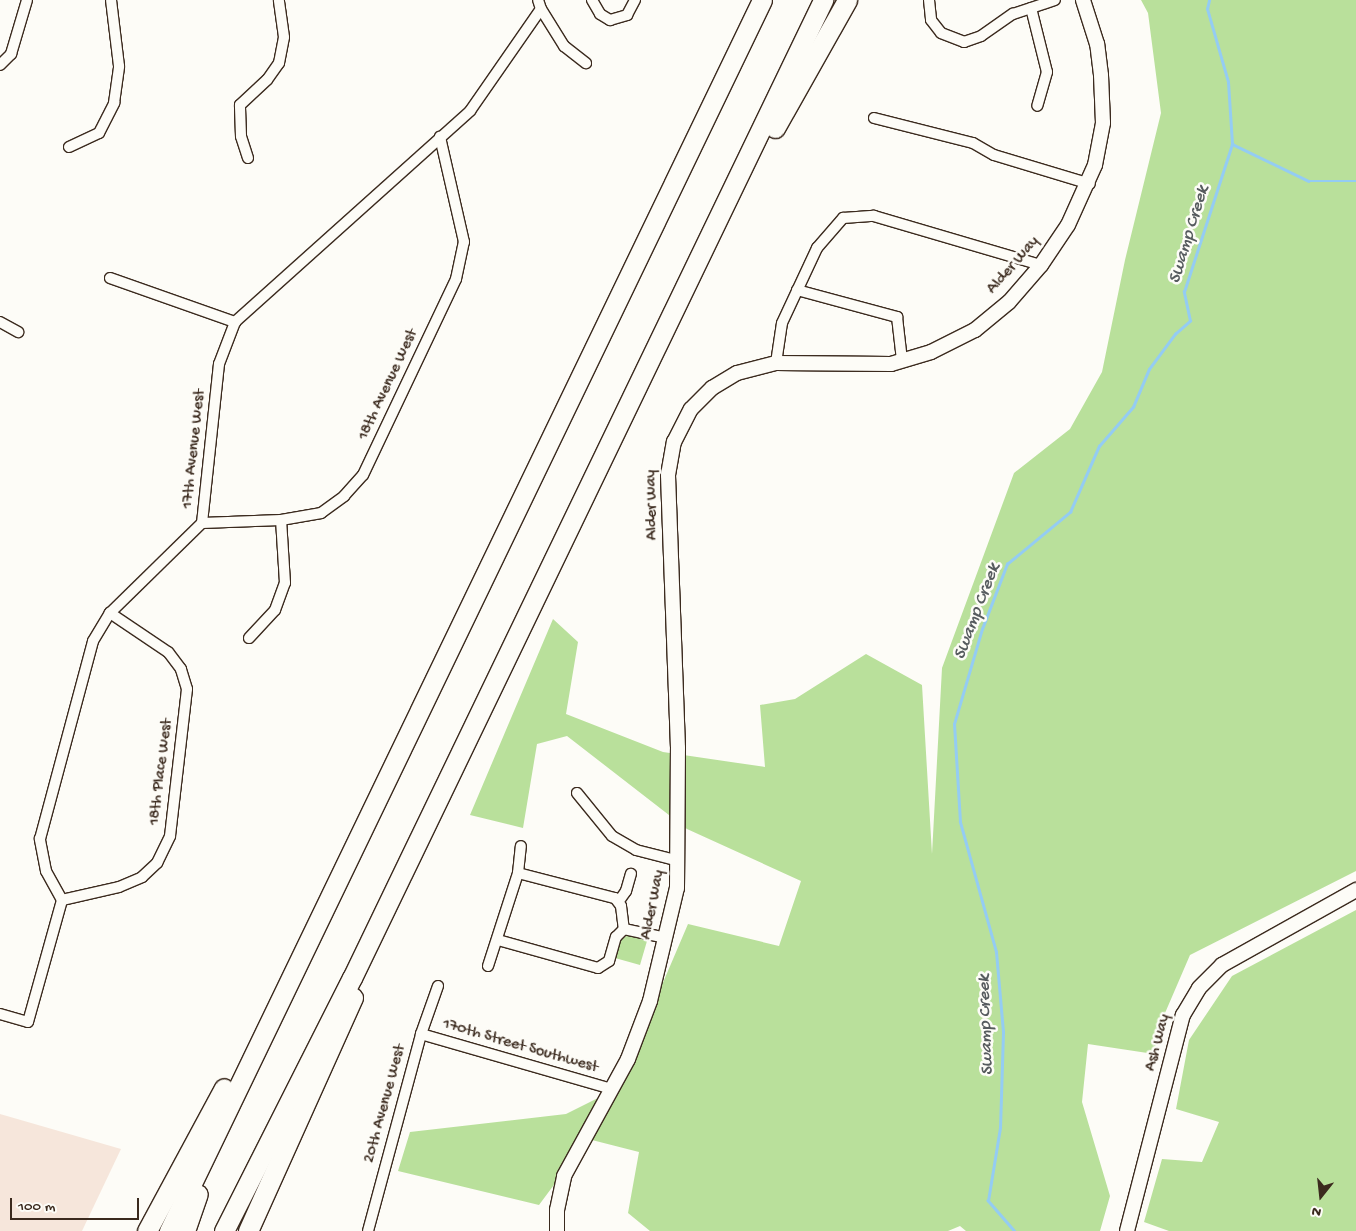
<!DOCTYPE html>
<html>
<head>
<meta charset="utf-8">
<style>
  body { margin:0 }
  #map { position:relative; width:1356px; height:1231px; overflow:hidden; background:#fdfcf7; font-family:"Gochi Hand",sans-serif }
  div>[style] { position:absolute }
  .built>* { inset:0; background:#f6e6db }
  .green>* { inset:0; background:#b9e09b }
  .stream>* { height:2.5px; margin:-1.25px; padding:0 1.25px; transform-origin:1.25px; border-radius:1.25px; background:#94ccf3 }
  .roads { filter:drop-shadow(1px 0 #3b2a1e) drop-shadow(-1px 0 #3b2a1e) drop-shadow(0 1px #3b2a1e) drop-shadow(0 -1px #3b2a1e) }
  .street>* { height:10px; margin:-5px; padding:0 5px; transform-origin:5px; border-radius:5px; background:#fdfcf7 }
  .secondary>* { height:14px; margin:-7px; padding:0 7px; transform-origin:7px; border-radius:7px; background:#fdfcf7 }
  .highway>* { height:19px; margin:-9.5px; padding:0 9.5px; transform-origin:9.5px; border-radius:9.5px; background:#fdfcf7 }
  span { translate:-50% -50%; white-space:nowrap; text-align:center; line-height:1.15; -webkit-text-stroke:5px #fdfcf7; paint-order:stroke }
  .street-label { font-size:16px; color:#3b2a1e }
  .water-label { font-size:18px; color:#565b5e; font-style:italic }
  .north { position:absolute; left:1296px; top:1171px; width:50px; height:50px; -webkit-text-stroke:4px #fdfcf7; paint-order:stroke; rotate:196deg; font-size:14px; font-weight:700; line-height:20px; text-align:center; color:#3b2a1e }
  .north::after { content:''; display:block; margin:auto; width:18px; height:22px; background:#3b2a1e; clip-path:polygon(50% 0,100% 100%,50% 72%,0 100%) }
  .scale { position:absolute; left:10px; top:1198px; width:129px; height:22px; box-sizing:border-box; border:2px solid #3b2a1e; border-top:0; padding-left:6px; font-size:15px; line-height:18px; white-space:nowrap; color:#3b2a1e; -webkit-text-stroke:4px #fdfcf7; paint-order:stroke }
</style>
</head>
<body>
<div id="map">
  <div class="built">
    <div style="clip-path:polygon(0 1114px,121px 1149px,82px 1231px,0 1231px)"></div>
  </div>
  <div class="green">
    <div style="clip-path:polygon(1141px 0,1356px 0,1356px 871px,1190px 955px,1159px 1027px,1154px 1054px,1088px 1044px,1082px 1102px,1110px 1196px,1100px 1231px,966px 1231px,960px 1226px,948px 1231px,650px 1231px,628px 1213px,639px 1152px,588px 1139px,539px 1205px,398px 1171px,410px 1132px,566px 1114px,618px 1088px,688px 924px,779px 946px,801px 881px,687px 829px,567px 736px,537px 744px,523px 828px,470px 815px,553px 619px,578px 642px,566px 714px,663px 752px,765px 767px,760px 705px,795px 699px,866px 654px,922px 685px,932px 854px,942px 668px,1014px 473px,1070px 429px,1102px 372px,1125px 260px,1161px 113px,1148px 13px)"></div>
    <div style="clip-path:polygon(1356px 910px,1356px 1231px,1169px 1231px,1144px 1222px,1162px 1159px,1202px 1162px,1219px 1122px,1176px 1109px,1189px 1040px,1232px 976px)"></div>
    <div style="clip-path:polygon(628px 935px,647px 941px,640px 965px,615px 958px,619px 941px)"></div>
  </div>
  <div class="stream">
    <div style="left:1232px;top:144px;width:85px;rotate:25.7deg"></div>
    <div style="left:1309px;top:181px;width:47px"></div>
    <div style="left:1014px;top:1231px;width:40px;rotate:-131deg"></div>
    <div style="left:988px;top:1201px;width:74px;rotate:-80.7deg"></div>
    <div style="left:1000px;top:1128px;width:96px;rotate:-88.2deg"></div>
    <div style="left:1003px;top:1032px;width:80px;rotate:-95deg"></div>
    <div style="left:996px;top:952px;width:135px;rotate:-105.5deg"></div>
    <div style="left:960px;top:822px;width:98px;rotate:-93.5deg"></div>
    <div style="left:954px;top:724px;width:99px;rotate:-73.6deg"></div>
    <div style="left:982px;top:629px;width:70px;rotate:-69deg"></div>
    <div style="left:1007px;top:564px;width:82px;rotate:-39.5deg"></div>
    <div style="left:1070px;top:512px;width:72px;rotate:-66.3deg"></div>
    <div style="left:1099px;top:446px;width:52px;rotate:-48.9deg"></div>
    <div style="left:1133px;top:407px;width:41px;rotate:-67.2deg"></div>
    <div style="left:1149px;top:369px;width:44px;rotate:-53.4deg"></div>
    <div style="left:1175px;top:334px;width:20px;rotate:-41deg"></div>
    <div style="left:1190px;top:321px;width:30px;rotate:-102deg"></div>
    <div style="left:1184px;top:292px;width:156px;rotate:-72deg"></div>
    <div style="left:1232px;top:144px;width:62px;rotate:-93.7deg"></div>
    <div style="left:1228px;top:82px;width:76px;rotate:-106deg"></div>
    <div style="left:1207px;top:9px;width:9px;rotate:-77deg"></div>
  </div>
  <div class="roads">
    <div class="street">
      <div style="left:592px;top:0;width:16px;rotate:60deg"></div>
      <div style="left:600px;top:14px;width:12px;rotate:31deg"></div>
      <div style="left:610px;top:20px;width:18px;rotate:-16deg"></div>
      <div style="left:627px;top:15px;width:17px;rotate:-62deg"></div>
      <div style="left:929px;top:0;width:20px;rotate:84deg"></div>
      <div style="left:931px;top:20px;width:16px;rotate:52deg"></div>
      <div style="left:941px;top:33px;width:25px;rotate:21deg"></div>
      <div style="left:964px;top:42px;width:18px;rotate:-19deg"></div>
      <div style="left:981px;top:36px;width:39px;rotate:-35deg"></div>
      <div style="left:1013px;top:14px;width:44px;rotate:-18.4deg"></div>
      <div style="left:1031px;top:8px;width:66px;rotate:76deg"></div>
      <div style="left:1047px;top:72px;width:35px;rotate:106deg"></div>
      <div style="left:541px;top:9px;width:44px;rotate:58.1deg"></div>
      <div style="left:564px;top:46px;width:28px;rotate:38deg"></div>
      <div style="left:0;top:65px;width:16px;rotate:-45deg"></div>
      <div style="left:11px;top:54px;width:56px;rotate:-73.5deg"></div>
      <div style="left:874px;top:118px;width:102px;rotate:14.2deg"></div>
      <div style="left:973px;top:143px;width:24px;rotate:30deg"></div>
      <div style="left:994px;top:155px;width:100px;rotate:16.8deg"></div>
      <div style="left:69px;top:147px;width:33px;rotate:-25deg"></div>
      <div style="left:99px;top:133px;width:34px;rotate:-63deg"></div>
      <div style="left:114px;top:103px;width:37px;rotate:-82deg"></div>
      <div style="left:119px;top:66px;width:66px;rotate:-96.9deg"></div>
      <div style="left:248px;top:158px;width:23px;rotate:-108deg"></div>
      <div style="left:241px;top:136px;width:31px;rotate:-92deg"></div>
      <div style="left:240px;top:105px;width:37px;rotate:-43deg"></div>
      <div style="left:267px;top:80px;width:21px;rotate:-55deg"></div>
      <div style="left:279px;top:63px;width:26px;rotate:-79deg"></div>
      <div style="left:284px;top:37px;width:37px;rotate:-98deg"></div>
      <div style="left:110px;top:278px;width:133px;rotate:19.4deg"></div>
      <div style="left:797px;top:290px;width:104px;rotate:15.1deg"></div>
      <div style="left:897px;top:317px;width:43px;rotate:83.4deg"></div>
      <div style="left:0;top:322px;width:21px;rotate:29deg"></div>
      <div style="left:776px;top:363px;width:40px;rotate:-81.5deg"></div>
      <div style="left:782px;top:323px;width:83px;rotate:-65deg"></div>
      <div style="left:817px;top:248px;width:40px;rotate:-49deg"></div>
      <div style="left:843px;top:218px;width:31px;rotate:-4deg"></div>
      <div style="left:874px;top:216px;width:174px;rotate:16.4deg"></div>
      <div style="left:202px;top:523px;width:79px;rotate:-2.2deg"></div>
      <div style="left:281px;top:520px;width:41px;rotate:-9.9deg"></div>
      <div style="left:321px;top:513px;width:29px;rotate:-36deg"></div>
      <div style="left:344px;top:496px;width:28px;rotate:-48deg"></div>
      <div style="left:363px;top:475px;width:217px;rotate:-64.6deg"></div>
      <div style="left:456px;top:279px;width:38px;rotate:-78deg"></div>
      <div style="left:464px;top:242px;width:108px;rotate:-102.9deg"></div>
      <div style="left:249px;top:638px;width:38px;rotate:-47deg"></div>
      <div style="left:275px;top:610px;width:29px;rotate:-70deg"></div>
      <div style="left:285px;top:583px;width:63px;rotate:-93.6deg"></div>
      <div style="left:577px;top:793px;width:55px;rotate:50.9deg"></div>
      <div style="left:612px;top:836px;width:28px;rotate:30deg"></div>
      <div style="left:636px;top:850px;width:44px;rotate:14.3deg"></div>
      <div style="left:518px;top:873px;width:100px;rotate:14.5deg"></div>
      <div style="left:615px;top:898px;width:10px;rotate:53deg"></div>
      <div style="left:621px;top:906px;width:23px;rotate:83deg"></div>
      <div style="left:62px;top:900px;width:58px;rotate:-12.8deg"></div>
      <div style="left:119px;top:887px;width:25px;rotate:-23deg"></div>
      <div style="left:142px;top:877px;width:21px;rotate:-43deg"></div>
      <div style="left:157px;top:863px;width:30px;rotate:-64deg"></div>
      <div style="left:170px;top:836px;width:148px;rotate:-83.4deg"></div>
      <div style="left:187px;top:689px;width:21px;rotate:-107deg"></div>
      <div style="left:181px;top:669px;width:21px;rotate:-127deg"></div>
      <div style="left:168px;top:652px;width:70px;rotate:-146.1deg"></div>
      <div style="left:619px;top:901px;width:12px;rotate:-55deg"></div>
      <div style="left:626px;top:891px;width:18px;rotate:-74deg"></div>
      <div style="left:498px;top:940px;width:104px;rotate:15.6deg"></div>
      <div style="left:598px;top:968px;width:13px;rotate:-32deg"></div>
      <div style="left:609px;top:961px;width:25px;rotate:-74deg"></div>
      <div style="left:616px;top:937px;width:11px;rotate:-45deg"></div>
      <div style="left:624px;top:929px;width:43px;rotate:12.1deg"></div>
      <div style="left:488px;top:966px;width:98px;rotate:-72.1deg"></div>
      <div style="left:518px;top:873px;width:27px;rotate:-84deg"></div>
      <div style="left:0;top:1014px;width:29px;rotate:16deg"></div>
      <div style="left:28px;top:1022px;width:127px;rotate:-74.4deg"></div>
      <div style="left:62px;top:900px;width:33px;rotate:-119deg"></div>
      <div style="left:46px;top:871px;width:33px;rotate:-101deg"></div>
      <div style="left:40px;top:839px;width:205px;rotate:-75deg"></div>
      <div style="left:93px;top:641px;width:33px;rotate:-59deg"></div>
      <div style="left:110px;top:613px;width:129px;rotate:-44.4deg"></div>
      <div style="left:202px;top:523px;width:160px;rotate:-83.9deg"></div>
      <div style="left:219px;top:364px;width:45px;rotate:-69.1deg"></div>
      <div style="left:235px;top:322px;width:316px;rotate:-41.9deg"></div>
      <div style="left:470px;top:111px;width:124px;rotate:-55.2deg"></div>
      <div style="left:541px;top:9px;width:9px;rotate:-108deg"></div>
      <div style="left:421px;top:1034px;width:198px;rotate:16.1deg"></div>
      <div style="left:368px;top:1231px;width:204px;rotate:-74.9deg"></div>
      <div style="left:421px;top:1034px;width:51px;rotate:-70.5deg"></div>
    </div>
    <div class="secondary">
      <div style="left:557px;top:1231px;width:21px;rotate:-90deg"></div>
      <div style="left:557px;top:1210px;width:35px;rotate:-78deg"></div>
      <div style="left:564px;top:1176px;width:133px;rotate:-61.3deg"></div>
      <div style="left:628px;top:1059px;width:62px;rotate:-69.2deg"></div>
      <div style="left:650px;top:1001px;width:116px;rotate:-76.6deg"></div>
      <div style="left:677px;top:888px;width:140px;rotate:-89.6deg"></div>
      <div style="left:678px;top:748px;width:273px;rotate:-92.1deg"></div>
      <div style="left:668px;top:475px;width:34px;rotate:-80deg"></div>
      <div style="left:674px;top:442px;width:37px;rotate:-63deg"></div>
      <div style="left:691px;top:409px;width:30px;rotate:-45deg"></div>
      <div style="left:712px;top:388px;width:29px;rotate:-31deg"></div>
      <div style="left:737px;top:373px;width:40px;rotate:-14.4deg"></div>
      <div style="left:776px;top:363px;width:115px;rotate:0.5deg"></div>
      <div style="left:891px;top:364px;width:42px;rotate:-16.7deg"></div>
      <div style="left:931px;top:352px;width:49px;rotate:-26.6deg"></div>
      <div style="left:975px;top:330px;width:44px;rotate:-39.5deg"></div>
      <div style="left:1009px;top:302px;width:49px;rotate:-49.1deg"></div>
      <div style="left:1041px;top:265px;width:48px;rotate:-56deg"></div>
      <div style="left:1068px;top:225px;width:66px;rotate:-65.8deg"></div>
      <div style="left:1095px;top:165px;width:43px;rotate:-79.2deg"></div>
      <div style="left:1103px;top:123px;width:48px;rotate:-92.4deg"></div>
      <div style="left:1101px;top:75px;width:31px;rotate:-97deg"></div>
      <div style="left:1097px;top:44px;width:46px;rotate:-107.7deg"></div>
      <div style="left:1127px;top:1231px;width:223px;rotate:-75.5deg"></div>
      <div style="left:1183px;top:1015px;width:31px;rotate:-59deg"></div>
      <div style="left:1199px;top:988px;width:33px;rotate:-45deg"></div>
      <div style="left:1222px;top:965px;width:154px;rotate:-29.2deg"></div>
    </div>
    <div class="highway">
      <div style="left:775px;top:128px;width:147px;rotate:-60.6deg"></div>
      <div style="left:147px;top:1231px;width:162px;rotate:-61.7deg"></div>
      <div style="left:169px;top:1231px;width:1366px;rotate:-64.28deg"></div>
      <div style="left:185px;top:1231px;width:39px;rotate:-71deg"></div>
      <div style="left:224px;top:1231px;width:284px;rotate:-63.2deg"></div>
      <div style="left:352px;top:978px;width:1086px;rotate:-64.28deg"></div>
      <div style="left:248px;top:1231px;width:256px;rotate:-65.8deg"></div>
    </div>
  </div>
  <div class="street-label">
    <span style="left:1014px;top:266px;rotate:-49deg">Alder Way</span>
    <span style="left:389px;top:385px;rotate:-65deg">18th Avenue West</span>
    <span style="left:195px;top:449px;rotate:-84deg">17th Avenue West</span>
    <span style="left:653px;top:505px;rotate:-91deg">Alder Way</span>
    <span style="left:162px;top:772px;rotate:-83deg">18th Place West</span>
    <span style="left:654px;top:905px;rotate:-79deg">Alder Way</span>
    <span style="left:1159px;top:1043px;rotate:-75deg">Ash Way</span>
    <span style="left:520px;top:1047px;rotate:16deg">170th Street Southwest</span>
    <span style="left:386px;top:1104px;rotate:-75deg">20th Avenue West</span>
  </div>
  <div class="water-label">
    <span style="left:1190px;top:235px;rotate:-73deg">Swamp Creek</span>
    <span style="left:978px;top:612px;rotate:-69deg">Swamp Creek</span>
    <span style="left:987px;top:1025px;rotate:-92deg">Swamp Creek</span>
  </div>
  <div class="north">N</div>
  <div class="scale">100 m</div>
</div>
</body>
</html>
